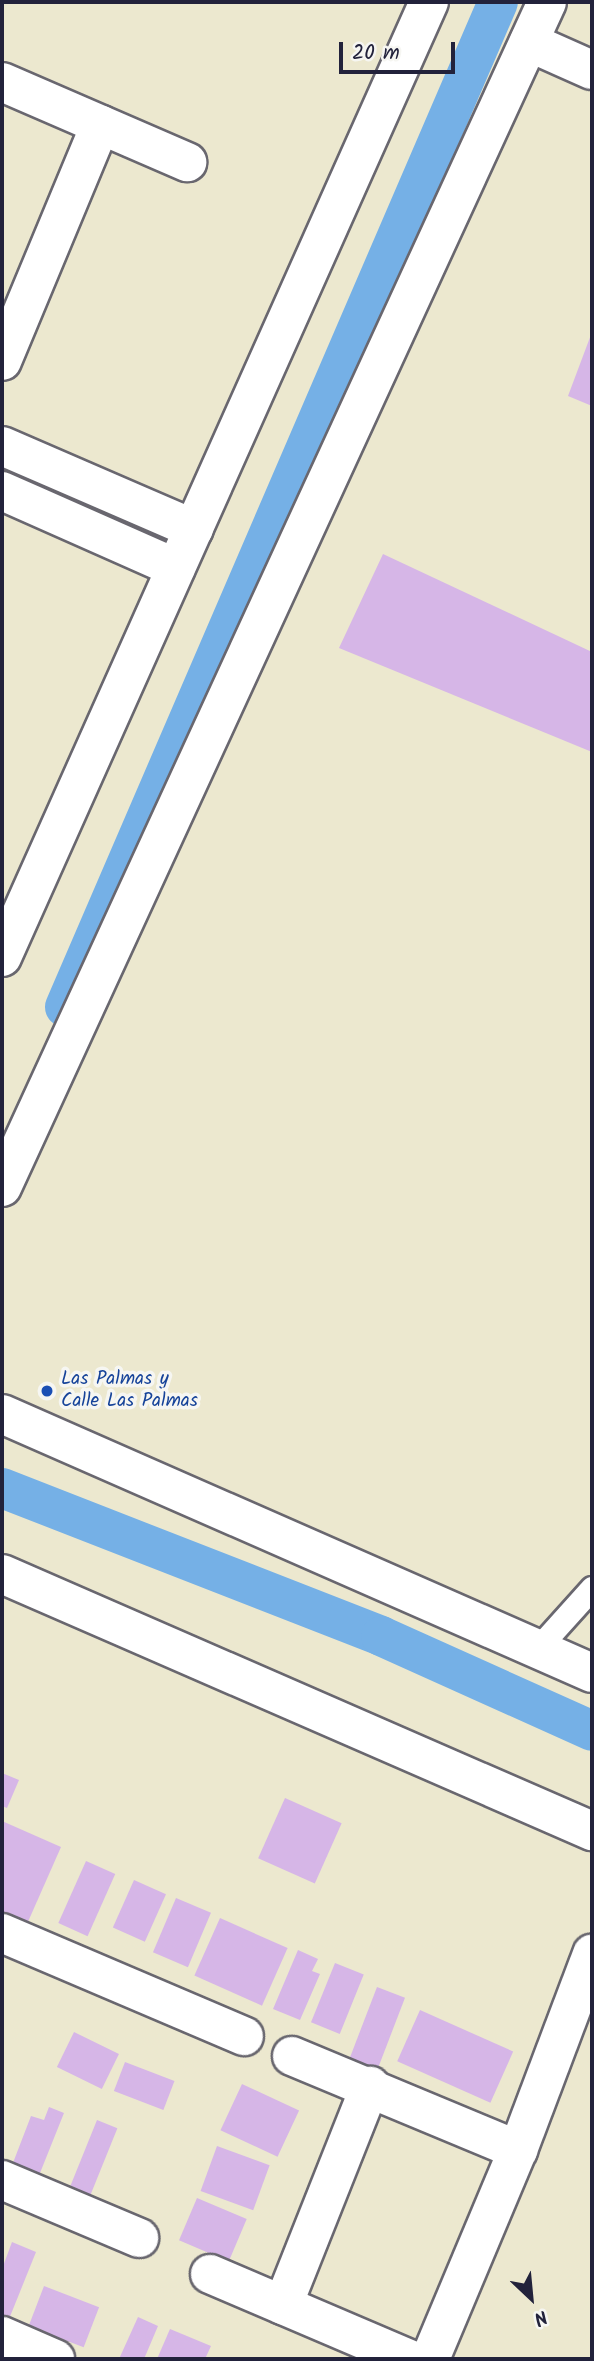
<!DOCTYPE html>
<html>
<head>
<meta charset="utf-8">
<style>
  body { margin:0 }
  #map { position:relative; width:594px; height:2361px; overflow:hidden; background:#ece8cf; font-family:Kalam,sans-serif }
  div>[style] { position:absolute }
  .canal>* { height:40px; margin:-20px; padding:0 20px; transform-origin:20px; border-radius:20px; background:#75b0e6 }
  .building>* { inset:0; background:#d6b6e7; transform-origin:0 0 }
  .roads { filter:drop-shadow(2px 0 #69676f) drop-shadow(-2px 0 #69676f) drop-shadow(0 2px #69676f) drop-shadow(0 -2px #69676f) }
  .lane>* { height:23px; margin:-11.5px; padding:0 11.5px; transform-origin:11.5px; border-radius:11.5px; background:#fff }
  .street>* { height:38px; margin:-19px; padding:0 19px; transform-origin:19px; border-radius:19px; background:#fff }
  .secondary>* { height:38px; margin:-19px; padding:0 19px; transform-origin:19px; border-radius:19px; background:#fff }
  .dots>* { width:19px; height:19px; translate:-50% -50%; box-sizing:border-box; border:4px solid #f6f6f2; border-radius:50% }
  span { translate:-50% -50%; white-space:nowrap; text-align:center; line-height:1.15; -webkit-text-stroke:7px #f6f6f2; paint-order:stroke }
  .transit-label { font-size:19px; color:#164399 }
  .left { translate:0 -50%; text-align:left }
  .frame { position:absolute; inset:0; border:4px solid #22223b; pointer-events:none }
  .north { position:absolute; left:496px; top:2263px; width:70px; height:70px; -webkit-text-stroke:5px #f6f6f2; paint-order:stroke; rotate:154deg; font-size:19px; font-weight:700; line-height:28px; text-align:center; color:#22223b }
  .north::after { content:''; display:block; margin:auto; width:24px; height:32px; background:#22223b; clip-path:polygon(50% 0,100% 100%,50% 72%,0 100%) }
  .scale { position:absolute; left:339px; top:42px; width:116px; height:32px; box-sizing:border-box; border:4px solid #22223b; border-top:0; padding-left:9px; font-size:21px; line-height:24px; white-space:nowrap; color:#22223b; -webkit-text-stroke:5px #f6f6f2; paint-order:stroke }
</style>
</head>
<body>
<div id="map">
  <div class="canal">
    <div style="left:65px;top:1007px;width:1094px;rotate:-66.69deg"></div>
    <div style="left:2px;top:1488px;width:407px;rotate:21.3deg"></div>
    <div style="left:381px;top:1636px;width:231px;rotate:24.2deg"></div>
  </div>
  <div class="building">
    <div style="clip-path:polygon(592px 332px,592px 406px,568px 396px)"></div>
    <div style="clip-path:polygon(383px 554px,592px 652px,592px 752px,339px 648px)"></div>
    <div style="clip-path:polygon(2px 1773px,19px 1780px,7px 1808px,2px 1806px)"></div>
    <div style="left:285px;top:1798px;width:62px;height:66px;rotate:24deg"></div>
    <div style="clip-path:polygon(2px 1821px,61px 1847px,27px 1924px,2px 1913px)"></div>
    <div style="left:86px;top:1861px;width:32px;height:68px;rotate:24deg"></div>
    <div style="left:134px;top:1880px;width:35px;height:52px;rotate:24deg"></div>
    <div style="left:176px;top:1898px;width:38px;height:59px;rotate:23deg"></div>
    <div style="left:220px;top:1918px;width:74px;height:63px;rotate:24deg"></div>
    <div style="clip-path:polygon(298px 1950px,318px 1959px,312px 1971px,320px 1974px,300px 2020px,273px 2009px)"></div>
    <div style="left:335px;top:1963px;width:31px;height:64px;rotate:22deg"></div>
    <div style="left:377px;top:1987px;width:30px;height:80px;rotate:21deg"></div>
    <div style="left:420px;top:2010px;width:102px;height:56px;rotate:24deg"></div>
    <div style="left:74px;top:2032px;width:50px;height:39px;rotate:26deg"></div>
    <div style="left:125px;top:2062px;width:53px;height:31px;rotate:21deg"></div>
    <div style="left:242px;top:2084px;width:63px;height:51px;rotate:25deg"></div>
    <div style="clip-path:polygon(49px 2107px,64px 2113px,38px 2178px,11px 2168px,31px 2116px,44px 2120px)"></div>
    <div style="left:97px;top:2120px;width:22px;height:83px;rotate:22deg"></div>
    <div style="left:217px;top:2146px;width:56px;height:48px;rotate:20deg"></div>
    <div style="left:197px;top:2198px;width:54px;height:46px;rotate:23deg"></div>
    <div style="clip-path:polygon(12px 2242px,36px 2252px,5px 2329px,2px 2327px,2px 2269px)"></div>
    <div style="left:44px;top:2286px;width:59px;height:43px;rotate:21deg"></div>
    <div style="clip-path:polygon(138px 2317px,158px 2326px,144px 2359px,119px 2359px)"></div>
    <div style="clip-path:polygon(170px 2329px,211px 2346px,205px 2359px,157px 2359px)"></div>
  </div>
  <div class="roads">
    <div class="lane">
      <div style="left:537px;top:1649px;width:82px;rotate:-48deg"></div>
    </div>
    <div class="street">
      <div style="left:529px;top:42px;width:69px;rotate:24deg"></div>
      <div style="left:2px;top:82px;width:202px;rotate:23.4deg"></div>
      <div style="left:2px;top:361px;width:256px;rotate:-67.4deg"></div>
      <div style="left:2px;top:446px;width:209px;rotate:23.4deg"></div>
      <div style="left:2px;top:491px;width:190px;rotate:23.9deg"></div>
      <div style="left:2px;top:957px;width:1046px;rotate:-65.91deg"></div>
      <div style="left:2px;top:1187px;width:1304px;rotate:-65.3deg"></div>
      <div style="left:2px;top:1933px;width:263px;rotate:23.1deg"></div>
      <div style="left:292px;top:2056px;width:245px;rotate:22.6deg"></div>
      <div style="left:2px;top:2180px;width:149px;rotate:22.9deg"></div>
      <div style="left:210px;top:2274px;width:216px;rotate:23.1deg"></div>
      <div style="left:283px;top:2305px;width:236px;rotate:-68.3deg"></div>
      <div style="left:2px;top:2336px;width:58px;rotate:23.5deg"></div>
      <div style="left:430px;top:2359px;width:227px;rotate:-67.2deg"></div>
      <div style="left:518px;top:2150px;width:210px;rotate:-69.3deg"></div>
    </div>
    <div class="secondary">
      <div style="left:2px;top:1414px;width:644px;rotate:23.7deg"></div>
      <div style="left:2px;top:1574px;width:644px;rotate:23.54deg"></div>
    </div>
  </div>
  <div class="dots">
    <div style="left:47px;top:1391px;background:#1a4fb4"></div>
  </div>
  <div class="transit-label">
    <span class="left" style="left:61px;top:1391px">Las Palmas y<br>Calle Las Palmas</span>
  </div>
  <div class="frame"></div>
  <div class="north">N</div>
  <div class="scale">20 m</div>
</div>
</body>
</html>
